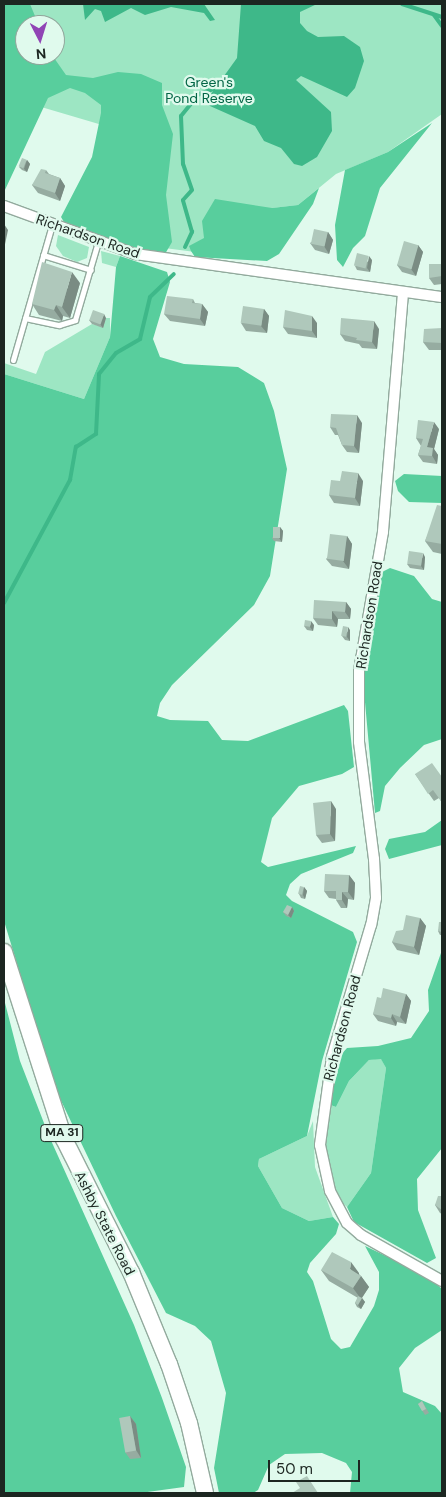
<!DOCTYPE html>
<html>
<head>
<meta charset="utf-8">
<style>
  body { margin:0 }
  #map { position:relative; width:446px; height:1497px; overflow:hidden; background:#e0faed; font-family:"DM Sans",sans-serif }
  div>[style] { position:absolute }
  .green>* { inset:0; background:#9de6c3 }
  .forest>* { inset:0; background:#58ce9d }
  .water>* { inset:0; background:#3eb889 }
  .stream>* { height:4px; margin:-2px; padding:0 2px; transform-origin:2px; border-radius:2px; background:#3eb889 }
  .roads { filter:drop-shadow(1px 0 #92aa9d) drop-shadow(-1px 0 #92aa9d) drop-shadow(0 1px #92aa9d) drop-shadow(0 -1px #92aa9d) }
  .lane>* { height:5px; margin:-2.5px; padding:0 2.5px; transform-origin:2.5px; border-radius:2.5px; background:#fff }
  .street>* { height:10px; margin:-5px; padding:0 5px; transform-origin:5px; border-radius:5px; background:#fff }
  .primary>* { height:16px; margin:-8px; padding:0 8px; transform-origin:8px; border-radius:8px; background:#fff }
  .wall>* { inset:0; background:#96aca1 }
  .shaded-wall>* { inset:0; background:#7a8c83 }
  .building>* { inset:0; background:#afc8bb; transform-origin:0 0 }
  span { translate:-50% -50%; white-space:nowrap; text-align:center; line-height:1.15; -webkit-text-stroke:4.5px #e0faed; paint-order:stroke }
  .shield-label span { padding:1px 4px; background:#e0faed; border:1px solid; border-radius:4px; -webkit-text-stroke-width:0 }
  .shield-label { font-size:12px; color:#1c2621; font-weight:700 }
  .park-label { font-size:14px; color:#026545 }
  .street-label { font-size:14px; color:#1c2621 }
  .frame { position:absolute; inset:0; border:5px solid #1c2621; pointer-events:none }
  .north { position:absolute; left:15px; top:15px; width:50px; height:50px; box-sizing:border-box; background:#e0faed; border:1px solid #92a59b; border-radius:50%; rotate:175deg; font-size:14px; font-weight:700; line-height:20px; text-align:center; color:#1c2621 }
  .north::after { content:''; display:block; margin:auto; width:18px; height:22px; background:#9044b5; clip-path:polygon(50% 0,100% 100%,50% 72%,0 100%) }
  .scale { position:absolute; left:268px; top:1460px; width:92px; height:22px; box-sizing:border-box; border:2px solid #1c2621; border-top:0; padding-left:6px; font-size:15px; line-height:18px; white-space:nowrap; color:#1c2621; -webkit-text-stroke:4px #e0faed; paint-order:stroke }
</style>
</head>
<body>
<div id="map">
  <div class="green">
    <div style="clip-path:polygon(evenodd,4px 4px,442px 4px,442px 114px,388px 152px,336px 174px,298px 205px,272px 208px,226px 256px,118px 242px,136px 135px,4px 96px,4px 4px,25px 25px,55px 25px,55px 55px,25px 55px,25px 25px)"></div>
    <div style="clip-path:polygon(58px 235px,89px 247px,87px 258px,77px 262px,63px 256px,56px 246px)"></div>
    <div style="clip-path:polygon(101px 251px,120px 256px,116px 267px,102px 263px)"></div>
    <div style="clip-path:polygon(106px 318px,110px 318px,110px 337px,84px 399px,4px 374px,4px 363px,36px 374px,45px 352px,92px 324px,103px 327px)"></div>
    <div style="clip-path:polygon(381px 1058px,386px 1068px,371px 1173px,347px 1207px,338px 1199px,327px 1166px,323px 1138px,328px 1104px,336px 1107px,349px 1081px,369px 1060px)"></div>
    <div style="clip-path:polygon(313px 1121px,315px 1167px,333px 1217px,309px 1221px,282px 1208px,258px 1166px,259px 1159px,307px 1136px)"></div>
  </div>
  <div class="forest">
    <div style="clip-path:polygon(4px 4px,30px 4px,35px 16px,38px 25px,25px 25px,25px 55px,52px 55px,66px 75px,93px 78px,118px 72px,141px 74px,162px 83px,162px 105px,173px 134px,166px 195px,172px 242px,165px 254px,129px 246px,64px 222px,61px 217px,92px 157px,101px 113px,101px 105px,85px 93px,70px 88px,48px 98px,4px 192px)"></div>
    <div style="clip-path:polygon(432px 123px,380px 188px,365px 236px,353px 248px,343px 267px,337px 260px,335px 225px,345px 170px,388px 152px)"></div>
    <div style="clip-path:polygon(319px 188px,313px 204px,279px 254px,267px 261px,195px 257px,191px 251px,189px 246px,204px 238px,202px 221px,215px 199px,272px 208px,298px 205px)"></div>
    <div style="clip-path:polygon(120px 256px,167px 272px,170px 282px,153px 339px,160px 357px,184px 364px,238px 367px,264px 383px,274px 411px,287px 469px,270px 576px,254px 605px,172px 685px,160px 703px,157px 716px,170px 720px,208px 721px,222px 740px,248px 741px,344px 705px,348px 711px,354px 767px,342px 774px,299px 786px,272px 818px,261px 862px,268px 867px,356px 846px,353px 853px,301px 874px,290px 884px,286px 895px,292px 901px,353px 932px,357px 942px,322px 1061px,307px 1136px,259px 1159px,258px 1166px,282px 1208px,309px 1221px,333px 1217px,339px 1224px,336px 1234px,310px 1263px,307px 1272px,313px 1281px,331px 1339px,341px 1349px,350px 1347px,374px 1306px,379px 1290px,379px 1272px,365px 1246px,426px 1275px,442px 1289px,442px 1330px,415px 1348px,399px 1368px,403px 1392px,435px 1406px,442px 1414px,442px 1493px,350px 1493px,352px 1472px,346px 1463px,322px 1453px,285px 1454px,269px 1465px,258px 1490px,253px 1493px,219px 1493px,214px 1468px,226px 1393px,211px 1341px,195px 1326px,166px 1313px,116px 1216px,55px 1088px,4px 921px,4px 374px,84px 399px,110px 337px,116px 267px)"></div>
    <div style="clip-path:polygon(404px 474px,442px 476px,442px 503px,409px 502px,398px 491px,395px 481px)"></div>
    <div style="clip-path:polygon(390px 568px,414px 576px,432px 599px,442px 602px,442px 739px,424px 745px,400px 768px,385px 786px,380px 811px,375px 813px,363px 680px,382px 572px)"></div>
    <div style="clip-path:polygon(442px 820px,442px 845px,389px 859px,385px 849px,389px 839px,425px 832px)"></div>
    <div style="clip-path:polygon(442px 950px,442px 1148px,417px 1179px,418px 1210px,436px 1258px,427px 1263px,354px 1222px,347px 1207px,371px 1173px,386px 1068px,381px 1059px,369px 1060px,349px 1081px,336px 1107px,328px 1104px,338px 1058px,347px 1048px,378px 1046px,411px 1038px,429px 1011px,428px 990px)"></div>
    <div style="clip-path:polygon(4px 999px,20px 1061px,49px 1136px,134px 1325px,162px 1398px,186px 1467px,184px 1487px,140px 1493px,4px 1493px)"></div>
  </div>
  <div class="water">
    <div style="clip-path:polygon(83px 4px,204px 4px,215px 20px,210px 21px,204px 13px,171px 7px,145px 15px,131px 8px,105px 22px,101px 11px,95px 9px,85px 20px)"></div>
    <div style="clip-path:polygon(241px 4px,317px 4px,300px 12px,300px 23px,307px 31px,318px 37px,344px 36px,360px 47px,364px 61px,355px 88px,347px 97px,301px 76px,296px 80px,331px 112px,332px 131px,317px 157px,302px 166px,294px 164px,281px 148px,264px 141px,255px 126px,210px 106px,206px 101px,237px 58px)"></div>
  </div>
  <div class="stream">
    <div style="left:402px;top:4px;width:42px;rotate:18deg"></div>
    <div style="left:434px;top:15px;width:14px;rotate:54deg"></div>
    <div style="left:185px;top:247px;width:17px;rotate:-65deg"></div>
    <div style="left:192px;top:232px;width:33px;rotate:-106deg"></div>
    <div style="left:183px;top:200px;width:13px;rotate:-48deg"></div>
    <div style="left:192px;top:190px;width:28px;rotate:-109deg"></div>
    <div style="left:183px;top:164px;width:48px;rotate:-92.4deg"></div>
    <div style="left:181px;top:116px;width:28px;rotate:-51deg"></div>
    <div style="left:199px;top:94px;width:18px;rotate:-19deg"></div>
    <div style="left:4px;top:603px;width:140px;rotate:-61.8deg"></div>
    <div style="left:70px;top:480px;width:34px;rotate:-80deg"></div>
    <div style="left:76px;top:447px;width:24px;rotate:-33deg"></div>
    <div style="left:96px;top:434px;width:60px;rotate:-87.1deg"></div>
    <div style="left:99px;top:374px;width:27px;rotate:-51deg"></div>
    <div style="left:116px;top:353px;width:28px;rotate:-30deg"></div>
    <div style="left:140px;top:339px;width:43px;rotate:-76.6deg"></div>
    <div style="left:150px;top:297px;width:33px;rotate:-44deg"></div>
  </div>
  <div class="roads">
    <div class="lane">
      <div style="left:43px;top:255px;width:50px;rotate:17.4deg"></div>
      <div style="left:25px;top:318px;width:35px;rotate:12deg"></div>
      <div style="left:59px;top:325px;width:17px;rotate:-17deg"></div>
      <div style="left:75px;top:320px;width:81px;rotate:-73.6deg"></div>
      <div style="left:13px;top:360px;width:141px;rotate:-73.9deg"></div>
    </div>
    <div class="street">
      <div style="left:4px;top:206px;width:140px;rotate:20.1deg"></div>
      <div style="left:135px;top:254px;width:310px;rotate:8deg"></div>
      <div style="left:403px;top:293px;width:240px;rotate:94.8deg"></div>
      <div style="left:383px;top:532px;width:141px;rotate:99.8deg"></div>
      <div style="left:359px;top:671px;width:71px;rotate:90deg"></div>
      <div style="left:359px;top:742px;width:118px;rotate:82.7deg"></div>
      <div style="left:374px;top:859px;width:39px;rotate:87deg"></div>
      <div style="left:376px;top:898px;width:27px;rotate:100deg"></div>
      <div style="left:371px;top:925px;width:138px;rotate:106.5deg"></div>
      <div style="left:332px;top:1057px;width:89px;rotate:97.8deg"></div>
      <div style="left:320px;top:1145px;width:47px;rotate:77.7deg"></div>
      <div style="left:330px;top:1191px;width:36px;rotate:62deg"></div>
      <div style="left:347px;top:1223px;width:18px;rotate:41deg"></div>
      <div style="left:361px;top:1235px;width:93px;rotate:29.6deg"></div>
    </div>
    <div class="primary">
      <div style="left:4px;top:952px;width:196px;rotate:72.2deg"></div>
      <div style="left:64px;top:1139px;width:149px;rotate:63.3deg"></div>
      <div style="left:131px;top:1272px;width:100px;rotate:67.6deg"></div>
      <div style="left:169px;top:1364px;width:62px;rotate:71.3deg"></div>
      <div style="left:189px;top:1423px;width:72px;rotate:77.1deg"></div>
    </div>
  </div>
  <div class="wall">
    <div style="clip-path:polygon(27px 160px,30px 164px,27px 172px,22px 170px,19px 167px)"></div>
    <div style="clip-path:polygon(46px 170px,49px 174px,60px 178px,65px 186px,60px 201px,38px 193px,32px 185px)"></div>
    <div style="clip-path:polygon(328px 232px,333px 240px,329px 254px,315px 250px,310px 243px)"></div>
    <div style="clip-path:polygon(418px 245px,423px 252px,416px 276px,402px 272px,397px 265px)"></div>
    <div style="clip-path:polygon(372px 260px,370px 272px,357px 270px,355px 266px)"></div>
    <div style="clip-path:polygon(442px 264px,442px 284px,434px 285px,429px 278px)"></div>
    <div style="clip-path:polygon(80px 283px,70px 318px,63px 316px,62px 321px,39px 315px,32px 304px)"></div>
    <div style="clip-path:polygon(193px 299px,195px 303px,202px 304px,208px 312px,205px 326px,170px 321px,164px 314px)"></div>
    <div style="clip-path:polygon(264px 309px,269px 316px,267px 333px,246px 331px,241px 323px)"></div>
    <div style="clip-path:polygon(106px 318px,103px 328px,92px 324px,89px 320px)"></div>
    <div style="clip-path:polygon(317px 323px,317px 338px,288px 334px,283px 327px)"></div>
    <div style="clip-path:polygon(442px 328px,442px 350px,429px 350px,423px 342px)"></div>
    <div style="clip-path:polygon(379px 329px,377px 349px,362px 348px,359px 344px,345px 341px,340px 334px)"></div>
    <div style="clip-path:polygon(362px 423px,359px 453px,347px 452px,342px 445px,338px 435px,335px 435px,330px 427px)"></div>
    <div style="clip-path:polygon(439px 429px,434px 449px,438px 455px,437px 464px,423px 462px,418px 455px,421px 446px,416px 438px)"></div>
    <div style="clip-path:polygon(363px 481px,360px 506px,334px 503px,329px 495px)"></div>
    <div style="clip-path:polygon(442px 506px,442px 554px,433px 552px,425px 541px)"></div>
    <div style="clip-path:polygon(280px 527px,283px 531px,282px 542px,274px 541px,272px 538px)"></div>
    <div style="clip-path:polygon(347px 536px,352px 544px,349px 569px,332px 566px,326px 559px)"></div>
    <div style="clip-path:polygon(425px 557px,424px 570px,410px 568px,407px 564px)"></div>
    <div style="clip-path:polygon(346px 602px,351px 609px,350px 619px,338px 619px,337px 627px,318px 625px,313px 618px)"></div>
    <div style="clip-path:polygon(314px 625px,313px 631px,307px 630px,304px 626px)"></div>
    <div style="clip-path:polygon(350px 630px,350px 641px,345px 640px,342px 636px)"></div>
    <div style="clip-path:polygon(415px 774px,442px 777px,442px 803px,439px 798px,434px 801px)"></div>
    <div style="clip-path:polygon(336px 809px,335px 841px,322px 843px,316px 835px)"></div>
    <div style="clip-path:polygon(349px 875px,355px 883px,354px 900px,348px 899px,347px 908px,341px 908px,336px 900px,336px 899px,329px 898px,324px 891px)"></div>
    <div style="clip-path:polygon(304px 887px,307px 891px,305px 899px,301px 898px,299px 894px)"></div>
    <div style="clip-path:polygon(292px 907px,294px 911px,291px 918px,286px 916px,283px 912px)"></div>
    <div style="clip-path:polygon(420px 918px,426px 926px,419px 955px,397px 950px,392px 942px,403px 930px)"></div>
    <div style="clip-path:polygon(442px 922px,442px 935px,440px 935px,438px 931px)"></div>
    <div style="clip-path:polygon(406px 994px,411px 1001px,406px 1024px,397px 1022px,396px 1026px,378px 1021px,373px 1014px,381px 998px)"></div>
    <div style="clip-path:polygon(442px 1196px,442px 1214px,440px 1213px,435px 1205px)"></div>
    <div style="clip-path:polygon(321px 1270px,359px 1273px,359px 1274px,361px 1276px,369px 1287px,362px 1298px,365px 1302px,361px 1309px,357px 1307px,355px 1303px,358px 1298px,329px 1281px)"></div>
    <div style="clip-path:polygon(422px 1401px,429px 1413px,425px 1415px,418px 1404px)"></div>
    <div style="clip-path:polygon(130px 1416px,136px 1424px,141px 1458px,130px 1459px,125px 1452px)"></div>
  </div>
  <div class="shaded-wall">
    <div style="clip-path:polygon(27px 160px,30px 164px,27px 172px,24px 169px)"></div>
    <div style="clip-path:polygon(60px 178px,65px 186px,60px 201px,55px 193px)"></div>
    <div style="clip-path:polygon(4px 224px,8px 230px,4px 249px)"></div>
    <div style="clip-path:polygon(328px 232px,333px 240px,329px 254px,324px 246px)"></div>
    <div style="clip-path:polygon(418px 245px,423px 252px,416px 276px,411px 269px)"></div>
    <div style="clip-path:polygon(369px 256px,372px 260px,370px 272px,367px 268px)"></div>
    <div style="clip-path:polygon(72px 272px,80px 283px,70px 318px,62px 307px)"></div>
    <div style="clip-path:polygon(202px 304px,208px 312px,205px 326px,200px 319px)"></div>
    <div style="clip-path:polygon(56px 305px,63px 316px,62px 321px,54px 310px)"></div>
    <div style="clip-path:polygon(264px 309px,269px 316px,267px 333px,261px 326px)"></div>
    <div style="clip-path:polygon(104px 314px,106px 318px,103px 328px,100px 324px)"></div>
    <div style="clip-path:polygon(312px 316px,317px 323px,317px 338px,312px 331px)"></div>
    <div style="clip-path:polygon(374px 321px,379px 329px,377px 349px,372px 342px)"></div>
    <div style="clip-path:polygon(357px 415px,362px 423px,359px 453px,354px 446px)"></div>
    <div style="clip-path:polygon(434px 422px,439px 429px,434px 449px,438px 455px,437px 464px,427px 447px)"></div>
    <div style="clip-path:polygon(358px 473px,363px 481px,360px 506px,355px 498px)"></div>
    <div style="clip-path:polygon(280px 527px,283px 531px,282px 542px,279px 538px)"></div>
    <div style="clip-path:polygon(347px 536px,352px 544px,349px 569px,343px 561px)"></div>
    <div style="clip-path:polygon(423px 553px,425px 557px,424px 570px,421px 566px)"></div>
    <div style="clip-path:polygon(346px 602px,351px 609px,350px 619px,345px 612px)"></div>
    <div style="clip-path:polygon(332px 611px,338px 619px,337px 627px,332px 619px)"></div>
    <div style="clip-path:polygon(311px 621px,314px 625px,313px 631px,310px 627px)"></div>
    <div style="clip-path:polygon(348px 627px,350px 630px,350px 641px,347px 637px)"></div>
    <div style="clip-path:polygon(331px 801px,336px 809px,335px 841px,330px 834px)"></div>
    <div style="clip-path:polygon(349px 875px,355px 883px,354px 900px,348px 892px)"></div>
    <div style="clip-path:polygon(304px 887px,307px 891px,305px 899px,303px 895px)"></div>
    <div style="clip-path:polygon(342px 892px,348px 899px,347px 908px,342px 900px)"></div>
    <div style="clip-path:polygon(292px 907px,294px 911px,291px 918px,288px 915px)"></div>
    <div style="clip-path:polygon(420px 918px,426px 926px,419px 955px,414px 947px)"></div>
    <div style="clip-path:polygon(406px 994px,411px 1001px,406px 1024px,400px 1017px)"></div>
    <div style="clip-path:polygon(392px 1014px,397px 1022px,396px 1026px,391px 1018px)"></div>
    <div style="clip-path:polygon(351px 1262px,359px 1273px,358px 1280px,350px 1269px)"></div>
    <div style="clip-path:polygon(361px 1276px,369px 1287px,361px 1299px,353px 1288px)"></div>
    <div style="clip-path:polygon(362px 1298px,365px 1302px,361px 1309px,358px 1305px)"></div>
    <div style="clip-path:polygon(130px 1416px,136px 1424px,141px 1458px,136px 1450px)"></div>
  </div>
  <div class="building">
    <div style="left:22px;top:158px;width:5px;height:9px;rotate:22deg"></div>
    <div style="clip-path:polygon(41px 169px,46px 170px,45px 173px,60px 178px,55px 193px,32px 185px)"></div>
    <div style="left:314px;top:229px;width:14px;height:15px;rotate:12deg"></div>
    <div style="left:404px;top:241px;width:15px;height:25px;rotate:16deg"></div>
    <div style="left:357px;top:253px;width:12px;height:13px;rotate:14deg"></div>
    <div style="clip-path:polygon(42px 262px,72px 272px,62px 307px,56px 305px,54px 310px,32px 304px)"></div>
    <div style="clip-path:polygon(429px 264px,442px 264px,442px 276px,429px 278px)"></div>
    <div style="clip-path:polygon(167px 296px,193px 299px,192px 303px,202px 304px,200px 319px,164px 314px)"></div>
    <div style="left:243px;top:306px;width:21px;height:17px;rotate:8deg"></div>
    <div style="left:93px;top:310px;width:12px;height:11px;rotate:20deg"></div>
    <div style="clip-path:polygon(285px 310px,312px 316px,312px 331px,283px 327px)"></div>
    <div style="clip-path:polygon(341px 318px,374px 321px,372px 342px,356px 340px,357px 338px,340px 334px)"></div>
    <div style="clip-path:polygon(442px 328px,442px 343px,423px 342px,424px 329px)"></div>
    <div style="clip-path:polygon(331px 414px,357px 415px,354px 446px,342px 445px,336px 428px,330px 427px)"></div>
    <div style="clip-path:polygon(418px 420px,434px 422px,427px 447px,433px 448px,432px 456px,418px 455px,423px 439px,416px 438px)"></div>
    <div style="clip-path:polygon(342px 471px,358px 473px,355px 498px,329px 495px,331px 480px,340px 481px)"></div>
    <div style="clip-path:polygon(437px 505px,442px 506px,442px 544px,425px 541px)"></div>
    <div style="left:273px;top:527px;width:7px;height:11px"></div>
    <div style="left:330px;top:534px;width:17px;height:25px;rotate:7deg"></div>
    <div style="left:409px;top:551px;width:14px;height:13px;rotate:8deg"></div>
    <div style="clip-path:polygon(314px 600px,346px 602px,345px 612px,332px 611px,332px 619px,313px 618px)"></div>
    <div style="left:305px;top:620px;width:6px;height:6px;rotate:9deg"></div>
    <div style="left:343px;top:626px;width:5px;height:10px;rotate:11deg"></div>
    <div style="clip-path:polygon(432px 763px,442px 777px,442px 800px,441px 801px,433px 790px,428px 794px,415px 774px)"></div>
    <div style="clip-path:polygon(331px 801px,330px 834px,316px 835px,313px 803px)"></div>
    <div style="clip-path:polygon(325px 874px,349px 875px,348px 892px,342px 892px,342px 900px,336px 900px,336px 891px,324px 891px)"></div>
    <div style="left:300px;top:886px;width:4px;height:8px;rotate:14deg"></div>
    <div style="clip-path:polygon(287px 905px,292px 907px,288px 915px,283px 912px)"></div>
    <div style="clip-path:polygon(406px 915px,420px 918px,414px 947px,392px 942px,396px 931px,403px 930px)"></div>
    <div style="clip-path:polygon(439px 922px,442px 922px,442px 932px,438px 931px)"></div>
    <div style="clip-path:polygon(383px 988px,406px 994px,400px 1017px,392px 1014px,391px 1018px,373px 1014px,377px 997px,381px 998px)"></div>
    <div style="clip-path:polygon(438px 1196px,442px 1196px,442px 1210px,435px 1205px)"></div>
    <div style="clip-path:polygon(332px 1252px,351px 1262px,350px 1269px,361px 1276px,353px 1288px,321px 1270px)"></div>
    <div style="clip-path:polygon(358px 1296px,362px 1298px,358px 1305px,355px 1303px)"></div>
    <div style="clip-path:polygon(422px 1401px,426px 1409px,422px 1411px,418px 1404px)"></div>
    <div style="left:130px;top:1416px;width:35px;height:11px;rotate:80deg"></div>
    <div style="clip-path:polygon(307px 1476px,318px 1493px,292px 1493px,300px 1488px,296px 1482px)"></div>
  </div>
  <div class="shield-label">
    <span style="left:62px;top:1133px">MA 31</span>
  </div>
  <div class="park-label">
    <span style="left:209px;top:90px">Green's<br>Pond Reserve</span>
  </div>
  <div class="street-label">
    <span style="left:88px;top:236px;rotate:19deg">Richardson Road</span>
    <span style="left:369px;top:615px;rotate:-81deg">Richardson Road</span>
    <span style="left:342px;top:1028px;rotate:-75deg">Richardson Road</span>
    <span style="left:105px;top:1223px;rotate:63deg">Ashby State Road</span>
  </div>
  <div class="frame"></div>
  <div class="north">N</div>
  <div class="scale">50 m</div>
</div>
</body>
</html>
